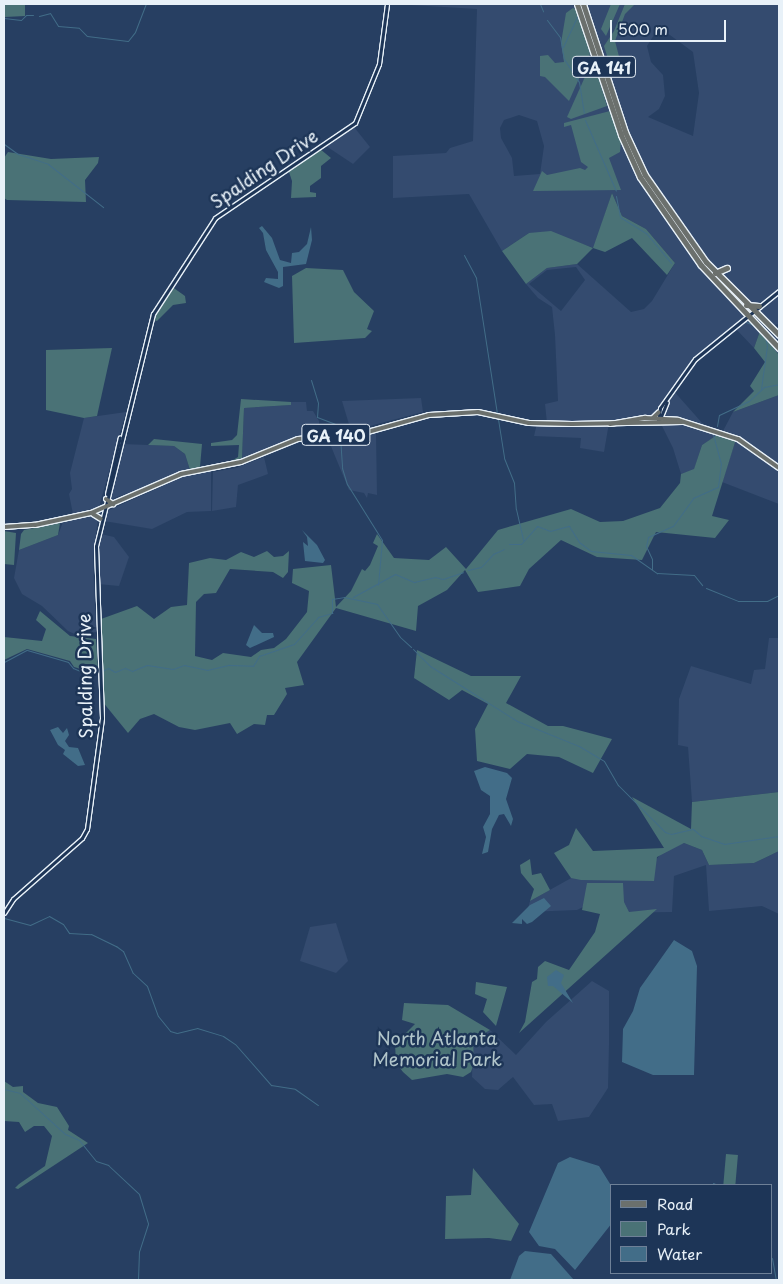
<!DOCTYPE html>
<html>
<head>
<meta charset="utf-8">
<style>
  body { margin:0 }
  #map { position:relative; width:783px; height:1284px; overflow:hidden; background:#273f62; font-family:"Playpen Sans",sans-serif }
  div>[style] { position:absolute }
  .built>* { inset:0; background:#344b6f }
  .green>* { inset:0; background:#4a7276; transform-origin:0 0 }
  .water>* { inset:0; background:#426d88 }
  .stream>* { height:1px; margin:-0.5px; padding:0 0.5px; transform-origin:0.5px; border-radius:0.5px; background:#426d88 }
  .roads { filter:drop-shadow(1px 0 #e8f1f8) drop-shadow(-1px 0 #e8f1f8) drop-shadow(0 1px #e8f1f8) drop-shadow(0 -1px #e8f1f8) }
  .secondary>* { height:3px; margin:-1.5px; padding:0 1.5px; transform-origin:1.5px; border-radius:1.5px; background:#1d3557 }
  .primary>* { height:4px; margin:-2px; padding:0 2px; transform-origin:2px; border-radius:2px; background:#6b706d }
  .highway>* { height:5px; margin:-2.5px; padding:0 2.5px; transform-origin:2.5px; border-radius:2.5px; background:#6b706d }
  span { translate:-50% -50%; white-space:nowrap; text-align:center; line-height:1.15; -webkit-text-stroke:5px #1d3557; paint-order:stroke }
  .shield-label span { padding:1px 4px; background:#1d3557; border:1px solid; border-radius:4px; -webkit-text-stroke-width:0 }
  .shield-label { font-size:16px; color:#e8f1f8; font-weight:700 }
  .street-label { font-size:18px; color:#e8f1f8 }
  .park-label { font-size:18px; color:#b1c5ca }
  .frame { position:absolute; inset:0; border:5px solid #e8f1f8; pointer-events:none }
  .legend { position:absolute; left:610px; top:1184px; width:162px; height:90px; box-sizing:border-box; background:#1d3557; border:1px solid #6e8097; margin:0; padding:6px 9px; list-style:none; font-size:15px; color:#e8f1f8 }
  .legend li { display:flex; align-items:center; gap:10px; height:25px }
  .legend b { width:25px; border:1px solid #6e8097 }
  .scale { position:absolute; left:610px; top:20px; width:116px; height:22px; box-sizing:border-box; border:2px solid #e8f1f8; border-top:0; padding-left:6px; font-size:15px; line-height:18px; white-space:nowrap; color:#e8f1f8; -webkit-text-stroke:4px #1d3557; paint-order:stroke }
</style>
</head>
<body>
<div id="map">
  <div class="built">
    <div style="clip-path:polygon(evenodd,394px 4px,779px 4px,778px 324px,775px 325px,757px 311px,749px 319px,760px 331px,754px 348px,733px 326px,694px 358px,672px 389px,703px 424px,723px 431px,733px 412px,779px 395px,779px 504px,722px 482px,737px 436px,723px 432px,702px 445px,694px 470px,681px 474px,673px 448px,658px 418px,609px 423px,604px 452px,580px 448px,581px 438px,534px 436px,537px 423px,547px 423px,545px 404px,558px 401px,555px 335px,552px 307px,538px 298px,526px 284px,547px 268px,577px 264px,631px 312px,644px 309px,652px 301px,675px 263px,646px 229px,622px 216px,612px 193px,594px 248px,558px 236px,529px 233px,502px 251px,469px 194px,393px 198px,393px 156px,446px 153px,450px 148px,473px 141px,477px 9px,394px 4px,659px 27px,693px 52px,699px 93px,693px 136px,648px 117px,659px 109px,665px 96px,663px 75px,651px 62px,647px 46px,659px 27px,394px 4px,519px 115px,537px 121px,544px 146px,540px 174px,514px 176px,512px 158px,501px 138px,500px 128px,504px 120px,519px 115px,394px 4px,576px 267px,585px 280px,561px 311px,529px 284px,547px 270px,576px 267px)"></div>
    <div style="clip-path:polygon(354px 127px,370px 147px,353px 164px,326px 146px)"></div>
    <div style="clip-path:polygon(421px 398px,423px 412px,351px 431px,342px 401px)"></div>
    <div style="clip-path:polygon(291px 402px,306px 402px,307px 411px,313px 411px,319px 421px,319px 433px,289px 439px,242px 458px,244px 408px,291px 405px)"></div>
    <div style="clip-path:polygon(126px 412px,99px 507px,73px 514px,69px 494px,72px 489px,70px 473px,84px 418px)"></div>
    <div style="clip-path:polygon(376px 433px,377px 495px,368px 493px,367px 498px,364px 493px,349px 490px,328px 439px)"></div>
    <div style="clip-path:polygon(122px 444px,174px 446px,185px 454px,190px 470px,109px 500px)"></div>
    <div style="clip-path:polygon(264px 457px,268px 474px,238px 485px,236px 507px,212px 511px,213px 472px,236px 468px)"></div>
    <div style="clip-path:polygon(211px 471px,211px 511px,187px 512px,152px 529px,104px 521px,109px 510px,185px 476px)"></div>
    <div style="clip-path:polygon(95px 516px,98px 519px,93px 557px,96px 632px,77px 635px,68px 631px,42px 606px,22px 594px,14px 578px,19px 550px,58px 535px,63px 522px)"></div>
    <div style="clip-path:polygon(101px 534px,114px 537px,129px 557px,119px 586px,98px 584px,98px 554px)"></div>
    <div style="clip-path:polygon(769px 638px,779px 638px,779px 792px,692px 802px,688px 747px,678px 745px,679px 699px,691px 666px,751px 684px,754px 670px,765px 669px)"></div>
    <div style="clip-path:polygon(684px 843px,702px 850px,709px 865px,754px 863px,779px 851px,779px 914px,762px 906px,709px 911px,706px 865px,674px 876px,672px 912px,609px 913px,593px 902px,577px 910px,527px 912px,530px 901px,573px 877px,655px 861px,663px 851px)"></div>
    <div style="clip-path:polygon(336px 923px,348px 961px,336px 973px,300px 961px,310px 927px)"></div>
    <div style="clip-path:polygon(592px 981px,609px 991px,609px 1044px,608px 1088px,589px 1117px,558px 1121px,552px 1104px,534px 1105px,513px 1077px,498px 1090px,485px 1089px,472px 1077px,473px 1041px,490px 1030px,516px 1055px,546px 1022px)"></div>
  </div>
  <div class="green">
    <div style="clip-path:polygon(4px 4px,25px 4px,25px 16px,5px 17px,4px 27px)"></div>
    <div style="clip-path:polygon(611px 4px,620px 4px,606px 36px,601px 29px)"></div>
    <div style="clip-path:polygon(625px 4px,635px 4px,625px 14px,615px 41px,622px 68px,612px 72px,604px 46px,614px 31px)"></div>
    <div style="clip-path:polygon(573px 8px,578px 10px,590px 54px,569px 101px,545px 77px,540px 76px,540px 56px,548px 55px,555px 63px,564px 62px,561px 43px,566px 13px)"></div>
    <div style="clip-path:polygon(593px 59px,607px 106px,571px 119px,567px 117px)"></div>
    <div style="clip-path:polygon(610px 111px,621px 140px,620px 152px,609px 158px,621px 190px,533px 191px,542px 171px,547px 175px,580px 168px,585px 170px,588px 167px,581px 162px,571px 125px,564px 127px,564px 123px)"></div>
    <div style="clip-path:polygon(320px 149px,331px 158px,321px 166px,321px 178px,310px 186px,310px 192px,316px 193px,316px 197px,291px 198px,292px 181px,288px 169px)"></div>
    <div style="clip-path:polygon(8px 152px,51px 159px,99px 157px,98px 163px,85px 180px,86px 202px,7px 200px,4px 198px,4px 158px)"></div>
    <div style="clip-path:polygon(612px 193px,622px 216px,646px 229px,675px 263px,667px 275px,632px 238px,605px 252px,593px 248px,577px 264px,547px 268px,526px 284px,502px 251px,529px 233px,551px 231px,593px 248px)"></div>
    <div style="clip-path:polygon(306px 268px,343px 270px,354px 292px,374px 311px,367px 329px,372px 331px,365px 338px,294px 343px,292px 276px)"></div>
    <div style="clip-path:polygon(171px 286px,185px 296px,186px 303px,173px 305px,157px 321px,153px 320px)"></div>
    <div style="clip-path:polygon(760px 331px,779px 355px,779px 395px,733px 412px,754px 391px,750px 386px,765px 362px,754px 348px)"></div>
    <div style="clip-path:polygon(112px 348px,97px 416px,84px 418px,46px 410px,46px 350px)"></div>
    <div style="clip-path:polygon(241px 399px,291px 402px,291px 405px,244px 408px,242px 458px,228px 463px,238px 457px,239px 445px,211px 446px,211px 443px,232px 440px,237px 435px)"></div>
    <div style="clip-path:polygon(723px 431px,737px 436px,712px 516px,729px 520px,715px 538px,656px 532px,642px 560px,597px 557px,561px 540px,529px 569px,520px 586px,478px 592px,465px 570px,447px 590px,418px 606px,416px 631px,336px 608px,297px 662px,304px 685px,285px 688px,287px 694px,274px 715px,267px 715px,265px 725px,254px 724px,237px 734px,230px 723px,195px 730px,179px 727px,154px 714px,140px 719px,128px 733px,102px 701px,101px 619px,137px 606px,154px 619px,171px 607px,187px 605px,189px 563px,210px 558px,226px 560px,241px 552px,254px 557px,267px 551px,274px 557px,283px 556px,289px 551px,288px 572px,283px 578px,273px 572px,230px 569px,216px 593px,204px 594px,196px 602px,195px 656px,212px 660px,223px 653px,251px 657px,261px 650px,274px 648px,286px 639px,307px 612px,309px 591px,292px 583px,293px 569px,331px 565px,336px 607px,351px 591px,362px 569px,365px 571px,370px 565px,378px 546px,373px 543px,377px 534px,394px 558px,429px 560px,446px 547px,466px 569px,498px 530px,571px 509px,600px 522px,623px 521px,660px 508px,680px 483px,681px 474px,694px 469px,702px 445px)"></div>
    <div style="clip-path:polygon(154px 439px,202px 444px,200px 467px,190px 470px,185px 454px,174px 446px,148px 445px)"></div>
    <div style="clip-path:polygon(60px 523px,58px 535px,19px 550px,21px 534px,24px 530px)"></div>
    <div style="clip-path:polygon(4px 531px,16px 533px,14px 565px,4px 564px)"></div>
    <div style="clip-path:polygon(40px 611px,70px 636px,96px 639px,98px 669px,95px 673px,74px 667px,70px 661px,27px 649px,4px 660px,4px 637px,42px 641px,46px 629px,36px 620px)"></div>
    <div style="clip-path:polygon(417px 650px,471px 676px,521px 676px,506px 703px,548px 726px,563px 726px,612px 739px,593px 773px,559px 757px,527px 754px,510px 769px,477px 761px,475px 729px,488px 704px,462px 690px,449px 700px,414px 678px)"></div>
    <div style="clip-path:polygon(779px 792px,779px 851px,754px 863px,709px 865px,702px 850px,684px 843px,657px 857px,654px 881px,581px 880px,571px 878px,554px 853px,569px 845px,576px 828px,593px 851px,664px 848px,632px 797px,691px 829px,692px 802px)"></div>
    <div style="clip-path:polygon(530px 859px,532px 875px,541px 873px,550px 890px,530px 901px,534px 889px,521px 873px,520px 865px)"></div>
    <div style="clip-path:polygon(587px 883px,623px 883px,624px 902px,629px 912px,657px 909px,519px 1033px,525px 1022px,532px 982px,537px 979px,538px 967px,545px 961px,569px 970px,595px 932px,600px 914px,582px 910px)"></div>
    <div style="clip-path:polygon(476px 982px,507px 987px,496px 1026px,483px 1012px,487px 999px,475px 994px)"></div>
    <div style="clip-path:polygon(404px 1003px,448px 1005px,490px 1030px,473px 1041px,474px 1063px,471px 1072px,463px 1077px,447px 1074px,412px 1080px,403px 1072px,396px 1063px,395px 1044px,415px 1024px,402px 1020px)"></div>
    <div style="clip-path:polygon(4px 1081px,13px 1087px,23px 1086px,23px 1092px,38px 1103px,57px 1107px,69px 1126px,68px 1130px,88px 1143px,18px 1189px,15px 1188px,19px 1184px,45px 1166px,52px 1136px,44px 1126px,34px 1126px,25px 1132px,19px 1122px,4px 1121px)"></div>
    <div style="left:726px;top:1154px;width:12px;height:31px;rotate:5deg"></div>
    <div style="clip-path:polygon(473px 1168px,519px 1224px,511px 1241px,489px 1238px,445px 1239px,446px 1196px,471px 1195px)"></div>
  </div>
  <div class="water">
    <div style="clip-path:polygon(262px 226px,272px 238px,280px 260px,291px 263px,292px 253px,299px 252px,307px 244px,311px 227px,312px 240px,306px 264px,283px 267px,283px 286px,279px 288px,264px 282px,266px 278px,278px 279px,278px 272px,266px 250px,263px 233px,259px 228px)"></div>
    <div style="clip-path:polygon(302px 530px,317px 545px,325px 560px,323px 563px,305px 561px,303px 542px,308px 546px,307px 537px)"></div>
    <div style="clip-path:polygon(254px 625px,262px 633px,273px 633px,274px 637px,250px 648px,246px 645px)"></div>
    <div style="clip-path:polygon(58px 727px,63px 733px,67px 728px,69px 735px,65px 741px,69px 747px,78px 748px,85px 765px,78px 766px,63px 754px,65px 750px,58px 745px,50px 730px)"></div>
    <div style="clip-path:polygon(485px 767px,507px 773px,512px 778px,506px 799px,513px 819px,511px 826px,504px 814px,499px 815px,492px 829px,488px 852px,482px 854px,486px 837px,483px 827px,490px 814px,490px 796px,481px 790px,474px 771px)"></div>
    <div style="clip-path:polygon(544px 898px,551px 906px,532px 922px,527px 924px,522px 919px,522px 924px,512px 923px,530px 905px)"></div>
    <div style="clip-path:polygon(674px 940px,692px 951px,697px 966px,694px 1075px,653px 1075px,622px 1062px,623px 1029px,633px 1011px,640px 988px)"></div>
    <div style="clip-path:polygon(556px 970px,564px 975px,561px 983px,573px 1003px,553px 986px,548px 986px,547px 977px)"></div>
    <div style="clip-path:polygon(570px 1157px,599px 1166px,612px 1187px,612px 1223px,575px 1270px,555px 1249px,539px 1246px,529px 1232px,558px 1163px)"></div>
    <div style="clip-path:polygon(525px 1251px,551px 1254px,574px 1280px,510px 1280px,519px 1256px)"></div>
  </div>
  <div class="stream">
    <div style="left:540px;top:4px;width:8px;rotate:67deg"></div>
    <div style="left:39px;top:16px;width:11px;rotate:-15deg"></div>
    <div style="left:50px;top:13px;width:15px;rotate:58deg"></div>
    <div style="left:58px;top:26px;width:21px;rotate:5deg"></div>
    <div style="left:79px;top:28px;width:11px;rotate:45deg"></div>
    <div style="left:87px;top:36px;width:41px;rotate:7deg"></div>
    <div style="left:128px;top:41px;width:11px;rotate:-52deg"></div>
    <div style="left:135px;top:32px;width:30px;rotate:-69deg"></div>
    <div style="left:4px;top:18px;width:17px;rotate:7deg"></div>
    <div style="left:21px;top:20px;width:7px;rotate:-45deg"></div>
    <div style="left:26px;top:15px;width:7px"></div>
    <div style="left:547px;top:20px;width:21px;rotate:53deg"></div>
    <div style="left:560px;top:37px;width:22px;rotate:80deg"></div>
    <div style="left:564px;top:59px;width:27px;rotate:57deg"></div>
    <div style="left:579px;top:82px;width:31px;rotate:81deg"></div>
    <div style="left:563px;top:47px;width:35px;rotate:-65deg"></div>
    <div style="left:585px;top:120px;width:77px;rotate:66.4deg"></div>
    <div style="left:4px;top:144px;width:17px;rotate:36deg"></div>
    <div style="left:18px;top:154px;width:32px;rotate:18deg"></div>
    <div style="left:48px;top:164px;width:70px;rotate:38deg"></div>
    <div style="left:616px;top:196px;width:21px;rotate:79deg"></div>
    <div style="left:620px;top:217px;width:31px;rotate:32deg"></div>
    <div style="left:646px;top:233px;width:39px;rotate:50deg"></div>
    <div style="left:464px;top:255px;width:26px;rotate:62deg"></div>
    <div style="left:476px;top:278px;width:137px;rotate:81.2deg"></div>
    <div style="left:746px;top:322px;width:9px;rotate:21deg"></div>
    <div style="left:311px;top:380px;width:24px;rotate:73deg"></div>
    <div style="left:318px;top:403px;width:14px;rotate:94deg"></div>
    <div style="left:317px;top:417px;width:19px;rotate:21deg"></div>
    <div style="left:335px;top:424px;width:10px;rotate:66deg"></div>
    <div style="left:761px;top:389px;width:43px;rotate:-82.1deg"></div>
    <div style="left:767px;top:346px;width:10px;rotate:-101deg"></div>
    <div style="left:498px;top:419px;width:39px;rotate:81deg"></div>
    <div style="left:504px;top:458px;width:27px;rotate:68deg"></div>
    <div style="left:514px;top:483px;width:26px;rotate:86deg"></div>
    <div style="left:516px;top:509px;width:32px;rotate:77deg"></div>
    <div style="left:717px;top:426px;width:11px;rotate:-80deg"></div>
    <div style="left:719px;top:415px;width:33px;rotate:-25deg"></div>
    <div style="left:749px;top:401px;width:21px;rotate:-43deg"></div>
    <div style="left:764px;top:387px;width:15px;rotate:-11deg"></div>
    <div style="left:340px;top:437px;width:31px;rotate:86deg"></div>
    <div style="left:342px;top:468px;width:17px;rotate:73deg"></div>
    <div style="left:347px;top:484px;width:66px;rotate:58deg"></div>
    <div style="left:382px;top:540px;width:45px;rotate:95.1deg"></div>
    <div style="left:509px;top:544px;width:12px"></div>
    <div style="left:521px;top:544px;width:24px;rotate:-48deg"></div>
    <div style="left:537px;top:526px;width:14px;rotate:21deg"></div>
    <div style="left:550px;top:531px;width:20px;rotate:-15deg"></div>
    <div style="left:569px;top:526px;width:19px;rotate:58deg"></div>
    <div style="left:579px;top:542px;width:15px;rotate:37deg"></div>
    <div style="left:591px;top:551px;width:40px;rotate:5.7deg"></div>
    <div style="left:631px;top:555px;width:32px;rotate:35deg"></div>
    <div style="left:657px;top:573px;width:37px;rotate:3deg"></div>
    <div style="left:694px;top:575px;width:13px;rotate:51deg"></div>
    <div style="left:652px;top:569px;width:10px;rotate:-90deg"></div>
    <div style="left:652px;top:559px;width:14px;rotate:-115deg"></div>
    <div style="left:646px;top:546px;width:9px;rotate:-77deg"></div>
    <div style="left:648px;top:537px;width:27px;rotate:-24deg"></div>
    <div style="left:673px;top:526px;width:34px;rotate:-54deg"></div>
    <div style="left:693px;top:498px;width:27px;rotate:-24deg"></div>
    <div style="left:718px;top:487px;width:23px;rotate:-83deg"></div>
    <div style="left:721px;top:464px;width:30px;rotate:-105deg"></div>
    <div style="left:468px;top:570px;width:13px;rotate:-13deg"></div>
    <div style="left:481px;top:567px;width:18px;rotate:-47deg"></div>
    <div style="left:493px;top:554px;width:12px;rotate:-24deg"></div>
    <div style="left:706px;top:588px;width:35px;rotate:22deg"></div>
    <div style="left:738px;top:601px;width:29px"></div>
    <div style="left:767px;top:601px;width:13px;rotate:-27deg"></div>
    <div style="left:353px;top:597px;width:48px;rotate:-28.7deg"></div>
    <div style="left:395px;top:574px;width:21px;rotate:23deg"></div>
    <div style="left:414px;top:582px;width:22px;rotate:-13deg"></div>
    <div style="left:435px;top:577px;width:8px;rotate:14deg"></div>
    <div style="left:443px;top:579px;width:21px;rotate:-19deg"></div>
    <div style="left:413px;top:649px;width:24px;rotate:45deg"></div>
    <div style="left:430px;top:666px;width:103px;rotate:32.3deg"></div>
    <div style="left:517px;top:721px;width:67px;rotate:22deg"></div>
    <div style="left:579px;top:746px;width:29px;rotate:31deg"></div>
    <div style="left:604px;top:761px;width:28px;rotate:60deg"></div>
    <div style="left:618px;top:785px;width:66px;rotate:45deg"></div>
    <div style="left:665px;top:832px;width:6px;rotate:18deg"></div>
    <div style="left:671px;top:834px;width:23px;rotate:-13deg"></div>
    <div style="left:693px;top:829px;width:11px;rotate:41deg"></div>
    <div style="left:701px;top:836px;width:24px;rotate:19deg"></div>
    <div style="left:724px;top:844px;width:56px;rotate:-8.3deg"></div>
    <div style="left:4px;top:662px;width:26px;rotate:-28deg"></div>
    <div style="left:27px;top:650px;width:43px;rotate:16.3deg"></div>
    <div style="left:68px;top:662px;width:8px;rotate:50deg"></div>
    <div style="left:73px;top:668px;width:15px;rotate:23deg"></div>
    <div style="left:87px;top:674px;width:12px;rotate:-9deg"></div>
    <div style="left:102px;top:671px;width:7px;rotate:-27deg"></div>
    <div style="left:108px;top:668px;width:8px;rotate:30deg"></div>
    <div style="left:115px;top:672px;width:11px;rotate:-22deg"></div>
    <div style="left:125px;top:668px;width:8px;rotate:23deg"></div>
    <div style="left:132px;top:671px;width:16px;rotate:-22deg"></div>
    <div style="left:147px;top:665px;width:26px;rotate:9deg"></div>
    <div style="left:173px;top:669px;width:12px;rotate:-20deg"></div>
    <div style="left:184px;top:665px;width:24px;rotate:12deg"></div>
    <div style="left:207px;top:670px;width:23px;rotate:-13deg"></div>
    <div style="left:229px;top:665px;width:24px;rotate:2deg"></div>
    <div style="left:253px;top:666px;width:12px;rotate:-59deg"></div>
    <div style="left:259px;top:656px;width:37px;rotate:-19deg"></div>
    <div style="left:294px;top:644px;width:36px;rotate:-48deg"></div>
    <div style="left:318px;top:617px;width:15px;rotate:-16deg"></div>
    <div style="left:332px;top:613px;width:14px;rotate:-90deg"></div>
    <div style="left:332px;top:599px;width:12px;rotate:-9deg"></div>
    <div style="left:344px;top:597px;width:34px;rotate:12deg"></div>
    <div style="left:377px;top:604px;width:40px;rotate:55.1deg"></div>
    <div style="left:400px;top:637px;width:15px;rotate:42deg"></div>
    <div style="left:4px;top:918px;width:27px;rotate:15deg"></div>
    <div style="left:30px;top:925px;width:21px;rotate:-25deg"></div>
    <div style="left:49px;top:916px;width:16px;rotate:30deg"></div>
    <div style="left:63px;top:924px;width:11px;rotate:56deg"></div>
    <div style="left:69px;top:933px;width:22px;rotate:3deg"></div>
    <div style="left:91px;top:934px;width:28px;rotate:26deg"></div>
    <div style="left:116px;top:946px;width:9px;rotate:36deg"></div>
    <div style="left:123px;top:951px;width:24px;rotate:66deg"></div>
    <div style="left:133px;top:973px;width:19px;rotate:43deg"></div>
    <div style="left:147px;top:986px;width:32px;rotate:70deg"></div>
    <div style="left:158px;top:1016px;width:19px;rotate:51deg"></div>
    <div style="left:170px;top:1031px;width:7px;rotate:16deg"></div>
    <div style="left:177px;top:1033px;width:21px;rotate:-14deg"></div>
    <div style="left:197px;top:1028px;width:27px;rotate:17deg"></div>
    <div style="left:223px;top:1036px;width:14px;rotate:34deg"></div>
    <div style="left:235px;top:1044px;width:55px;rotate:48.7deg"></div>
    <div style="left:271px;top:1085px;width:24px;rotate:9deg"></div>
    <div style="left:295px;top:1089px;width:28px;rotate:35deg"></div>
    <div style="left:4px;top:1089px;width:16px;rotate:14deg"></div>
    <div style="left:20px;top:1093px;width:61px;rotate:42.3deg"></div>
    <div style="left:65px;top:1134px;width:15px;rotate:23deg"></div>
    <div style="left:79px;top:1140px;width:27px;rotate:51deg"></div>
    <div style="left:96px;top:1161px;width:13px;rotate:18deg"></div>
    <div style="left:108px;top:1165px;width:42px;rotate:43.1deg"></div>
    <div style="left:139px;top:1194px;width:31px;rotate:73deg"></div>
    <div style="left:148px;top:1224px;width:28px;rotate:108deg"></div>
    <div style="left:139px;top:1251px;width:29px;rotate:92deg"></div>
    <div style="left:713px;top:1183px;width:5px;rotate:22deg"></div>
    <div style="left:772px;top:1258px;width:22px;rotate:80deg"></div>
  </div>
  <div class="roads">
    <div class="secondary">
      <div style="left:660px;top:419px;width:18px;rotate:-68deg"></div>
      <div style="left:658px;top:421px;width:13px;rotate:-81deg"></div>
      <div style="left:660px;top:408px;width:60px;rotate:-54.5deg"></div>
      <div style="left:695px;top:359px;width:108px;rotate:-39deg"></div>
      <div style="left:107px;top:494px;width:58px;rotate:-77.2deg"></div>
      <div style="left:4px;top:913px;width:17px;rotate:-57deg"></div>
      <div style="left:13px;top:899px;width:92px;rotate:-41.5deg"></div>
      <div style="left:82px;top:838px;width:10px;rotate:-61deg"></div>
      <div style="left:87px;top:829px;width:112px;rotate:-82.3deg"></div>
      <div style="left:102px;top:718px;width:172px;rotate:-92deg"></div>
      <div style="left:96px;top:546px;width:239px;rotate:-76.2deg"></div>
      <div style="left:153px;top:314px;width:114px;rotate:-57.1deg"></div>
      <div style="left:215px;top:218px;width:169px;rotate:-34.2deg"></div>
      <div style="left:355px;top:123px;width:64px;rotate:-67.9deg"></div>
      <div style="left:379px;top:64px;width:61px;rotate:-82.4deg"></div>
    </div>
    <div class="primary">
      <div style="left:653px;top:418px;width:8px;rotate:-45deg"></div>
      <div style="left:610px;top:424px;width:36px;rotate:-10deg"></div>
      <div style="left:645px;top:418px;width:33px;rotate:3deg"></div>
      <div style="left:678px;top:420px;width:63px;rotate:17.6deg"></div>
      <div style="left:738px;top:439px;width:50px;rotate:35.3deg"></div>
      <div style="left:106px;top:499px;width:9px;rotate:36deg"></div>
      <div style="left:93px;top:514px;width:9px;rotate:32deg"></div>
      <div style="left:4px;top:527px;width:31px;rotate:-4deg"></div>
      <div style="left:35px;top:525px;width:57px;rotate:-12.1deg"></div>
      <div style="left:91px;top:513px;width:98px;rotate:-23.4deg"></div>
      <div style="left:181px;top:474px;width:61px;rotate:-11.3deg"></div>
      <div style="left:241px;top:462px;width:61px;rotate:-22deg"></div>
      <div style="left:298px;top:439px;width:66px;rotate:-5.2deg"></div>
      <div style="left:364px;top:433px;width:67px;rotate:-15.5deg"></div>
      <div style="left:429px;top:415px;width:49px;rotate:-3.5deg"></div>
      <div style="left:478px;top:412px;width:52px;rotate:12.2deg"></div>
      <div style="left:529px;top:423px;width:43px;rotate:1.3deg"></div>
      <div style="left:572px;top:424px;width:110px;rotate:-1deg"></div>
    </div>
    <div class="highway">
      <div style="left:577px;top:4px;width:138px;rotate:71.4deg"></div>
      <div style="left:621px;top:135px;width:46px;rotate:65.7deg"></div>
      <div style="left:640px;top:177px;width:107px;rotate:55.3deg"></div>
      <div style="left:701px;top:265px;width:114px;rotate:46.8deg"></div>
      <div style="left:583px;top:4px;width:135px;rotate:71.8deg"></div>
      <div style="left:625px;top:132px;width:47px;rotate:65.1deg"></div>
      <div style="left:645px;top:175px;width:106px;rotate:55deg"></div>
      <div style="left:706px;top:262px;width:103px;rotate:45deg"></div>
      <div style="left:715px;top:273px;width:13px;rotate:-23deg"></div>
      <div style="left:746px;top:305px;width:13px;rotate:4deg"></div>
    </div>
  </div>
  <div class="shield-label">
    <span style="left:604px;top:67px">GA 141</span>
    <span style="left:336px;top:435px">GA 140</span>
  </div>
  <div class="street-label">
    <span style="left:264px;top:169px;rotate:-34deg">Spalding Drive</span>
    <span style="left:85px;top:676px;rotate:-91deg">Spalding Drive</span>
  </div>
  <div class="park-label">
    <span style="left:437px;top:1049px">North Atlanta<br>Memorial Park</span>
  </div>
  <div class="frame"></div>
  <ul class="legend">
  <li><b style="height:6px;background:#6b706d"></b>Road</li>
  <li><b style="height:14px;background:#4a7276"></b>Park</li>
  <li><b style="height:14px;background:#426d88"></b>Water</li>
  </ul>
  <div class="scale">500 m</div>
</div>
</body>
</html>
